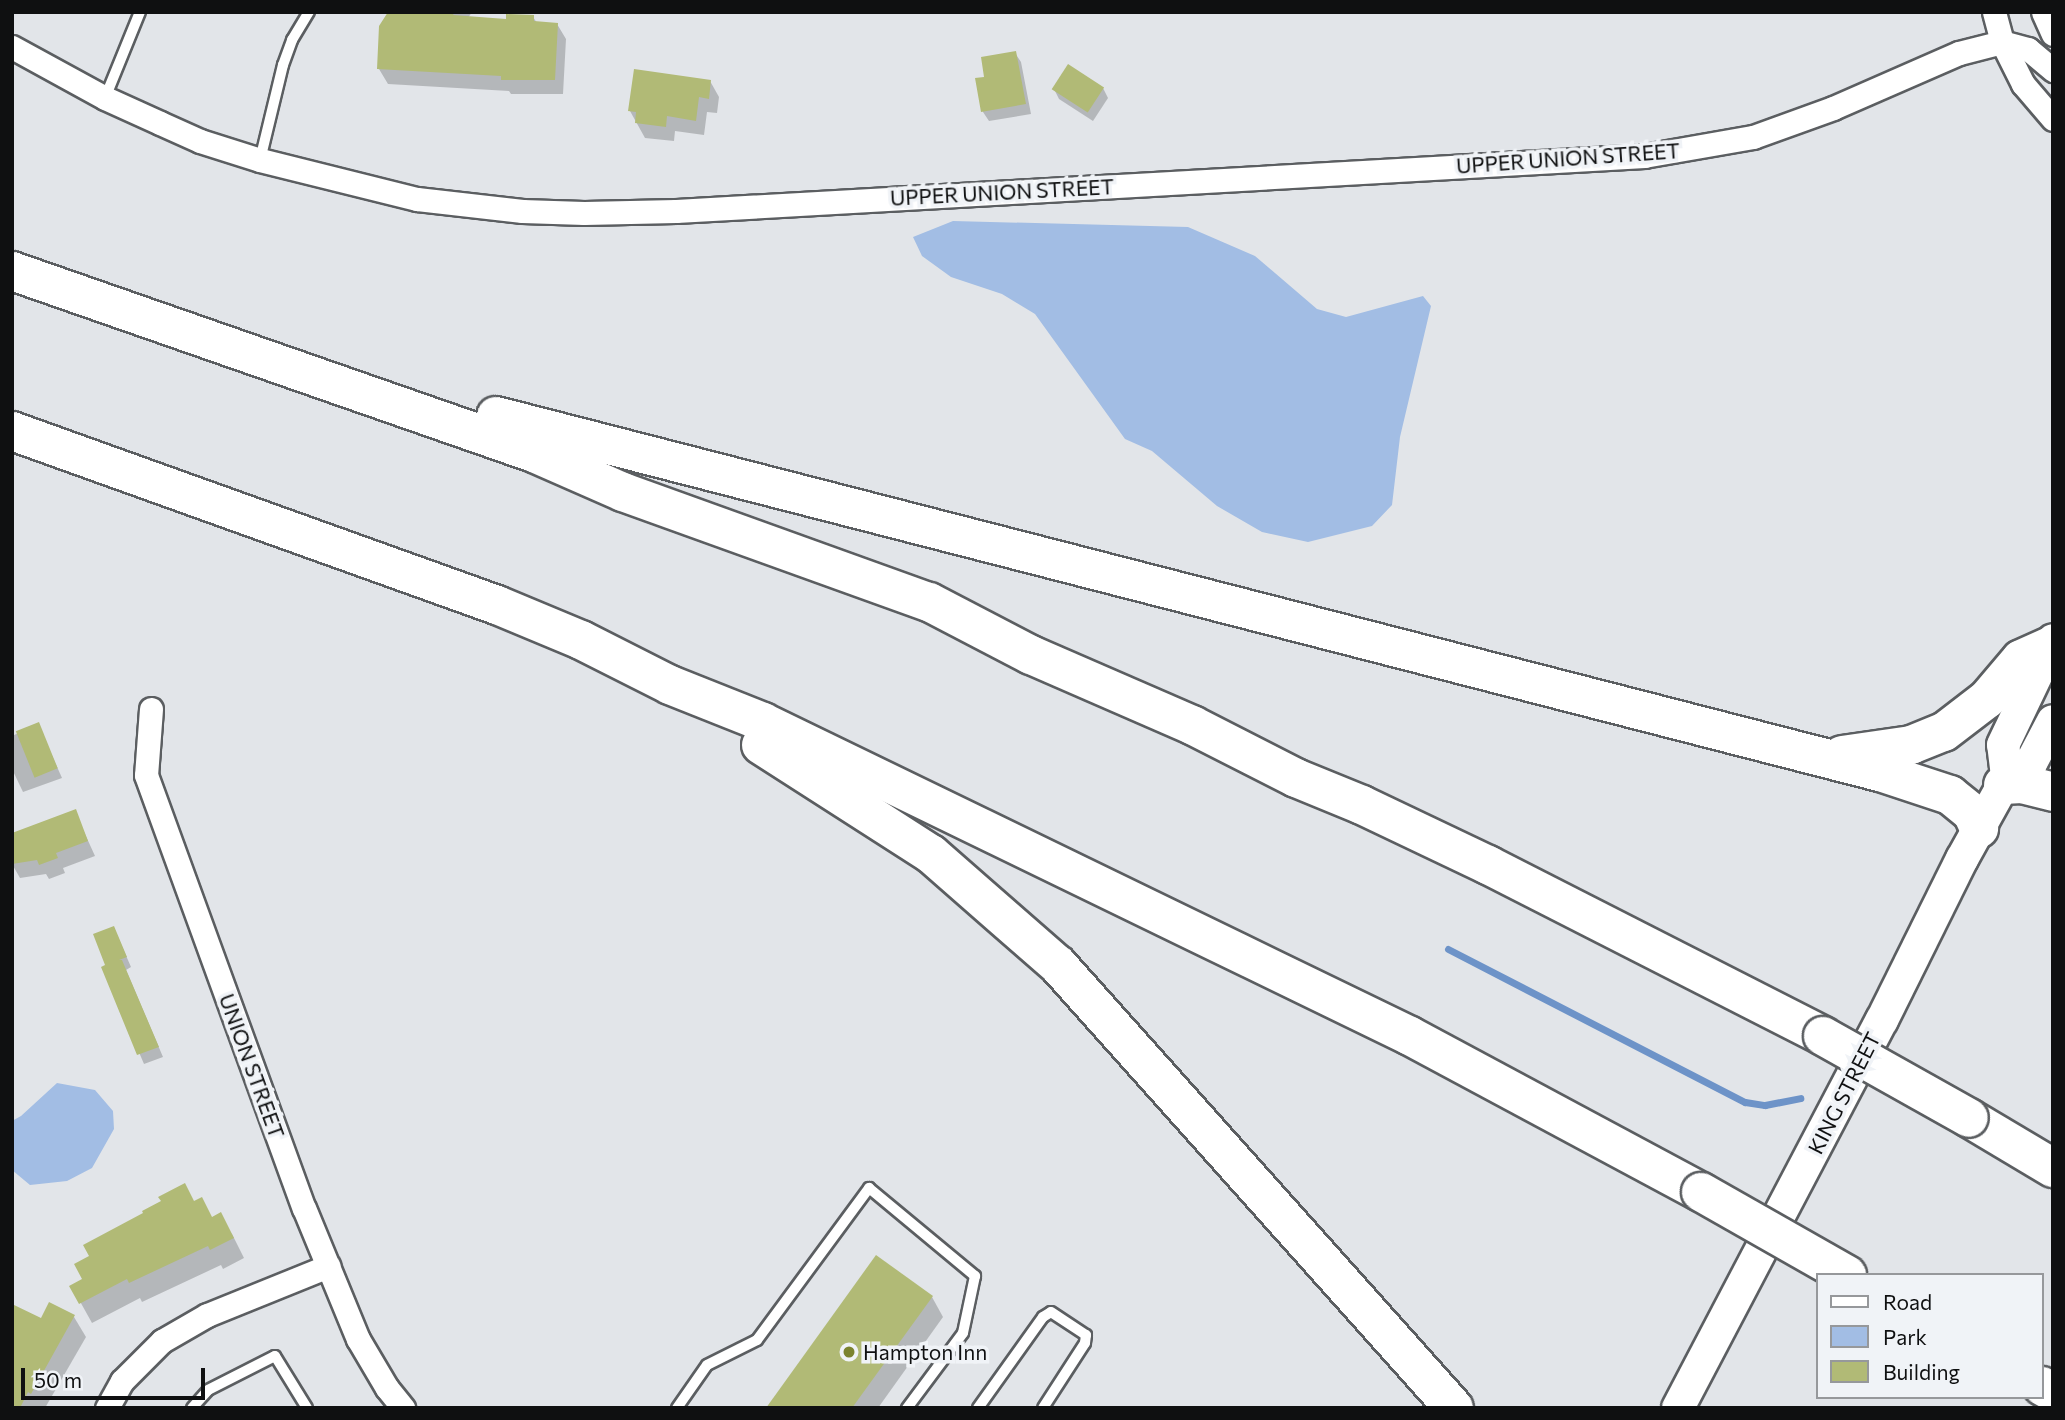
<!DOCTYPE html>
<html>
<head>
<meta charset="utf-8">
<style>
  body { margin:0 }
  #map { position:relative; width:2065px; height:1420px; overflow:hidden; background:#e2e5e9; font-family:Commissioner,sans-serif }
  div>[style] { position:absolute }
  .green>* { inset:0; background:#a2bde4 }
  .shadow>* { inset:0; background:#0003 }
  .stream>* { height:7px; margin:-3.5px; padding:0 3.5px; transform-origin:3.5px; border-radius:3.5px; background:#6d93c8 }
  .building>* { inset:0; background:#b1ba76; transform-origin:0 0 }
  .roads { filter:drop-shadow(2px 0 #5b5e61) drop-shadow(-2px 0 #5b5e61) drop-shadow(0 2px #5b5e61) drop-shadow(0 -2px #5b5e61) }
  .lane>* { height:10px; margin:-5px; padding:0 5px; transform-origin:5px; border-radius:5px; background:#fff }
  .street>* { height:23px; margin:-11.5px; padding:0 11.5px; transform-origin:11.5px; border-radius:11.5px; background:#fff }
  .secondary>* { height:32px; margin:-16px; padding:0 16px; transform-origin:16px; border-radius:16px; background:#fff }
  .highway>* { height:38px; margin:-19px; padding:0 19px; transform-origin:19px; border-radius:19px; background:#fff }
  .bridges { filter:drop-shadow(2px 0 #5b5e61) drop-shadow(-2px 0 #5b5e61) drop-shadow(0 2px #5b5e61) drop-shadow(0 -2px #5b5e61) }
  .highway-bridge>* { height:38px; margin:-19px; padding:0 19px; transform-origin:19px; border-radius:19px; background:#fff }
  .dots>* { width:19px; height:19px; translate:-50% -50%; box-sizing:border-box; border:4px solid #f0f3f7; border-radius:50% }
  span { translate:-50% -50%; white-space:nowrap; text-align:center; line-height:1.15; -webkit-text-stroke:7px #f0f3f7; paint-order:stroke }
  .street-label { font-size:21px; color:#0f1011 }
  .poi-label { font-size:21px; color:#0f1011 }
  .left { translate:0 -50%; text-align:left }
  .frame { position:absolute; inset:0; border:14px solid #0f1011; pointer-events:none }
  .legend { position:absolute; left:1816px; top:1273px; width:228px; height:126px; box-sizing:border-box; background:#f0f3f7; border:2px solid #96989b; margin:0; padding:9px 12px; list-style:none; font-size:21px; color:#0f1011 }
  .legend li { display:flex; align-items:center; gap:14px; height:35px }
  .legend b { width:35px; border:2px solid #96989b }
  .scale { position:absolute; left:21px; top:1368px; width:184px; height:32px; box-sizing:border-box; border:4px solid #0f1011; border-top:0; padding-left:9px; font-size:21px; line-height:24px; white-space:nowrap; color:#0f1011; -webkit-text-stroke:5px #f0f3f7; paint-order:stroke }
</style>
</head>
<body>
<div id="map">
  <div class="green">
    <div style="clip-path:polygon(953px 221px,1188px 227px,1255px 256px,1317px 309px,1346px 317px,1423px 296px,1431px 306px,1400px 437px,1392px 505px,1372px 526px,1308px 542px,1262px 532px,1217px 506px,1152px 451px,1125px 439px,1035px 314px,1002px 294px,951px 277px,922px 256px,913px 237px)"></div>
    <div style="clip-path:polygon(57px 1083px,95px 1090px,113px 1111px,114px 1129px,92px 1168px,67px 1181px,30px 1185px,12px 1170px,12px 1121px,21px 1116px)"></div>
  </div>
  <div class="shadow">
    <div style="clip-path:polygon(390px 12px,472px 12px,468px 18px,507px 20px,533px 17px,537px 23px,557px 24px,566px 39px,563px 94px,511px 94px,509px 91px,388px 84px,379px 69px)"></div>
    <div style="clip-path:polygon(1015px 53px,1021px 62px,1031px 114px,989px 121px,983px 112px,977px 79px,986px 78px)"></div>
    <div style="clip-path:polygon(710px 81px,719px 97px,717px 113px,707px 112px,704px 135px,675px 131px,674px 141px,645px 138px,630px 111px)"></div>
    <div style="clip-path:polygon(1103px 88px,1108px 98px,1093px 121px,1059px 99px,1054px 89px)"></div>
    <div style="clip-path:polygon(38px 724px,62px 778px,23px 792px,12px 769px,12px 736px)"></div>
    <div style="clip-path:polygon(75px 812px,95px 856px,63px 868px,65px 873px,49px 879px,46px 874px,20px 878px,12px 864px,12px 835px)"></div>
    <div style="clip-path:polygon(114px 928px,131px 967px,126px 970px,163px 1057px,144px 1064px,103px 968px,108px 966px)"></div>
    <div style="clip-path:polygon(194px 1203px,232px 1234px,244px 1258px,223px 1269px,221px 1265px,142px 1302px,140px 1298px,92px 1323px,72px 1287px)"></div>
    <div style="clip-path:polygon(932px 1297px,943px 1317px,878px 1408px,768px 1408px)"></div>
    <div style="clip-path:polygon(74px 1317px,86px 1337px,45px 1408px,12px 1408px,42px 1320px)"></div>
  </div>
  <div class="stream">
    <div style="left:1448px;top:949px;width:334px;rotate:27.3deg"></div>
    <div style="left:1745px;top:1102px;width:20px;rotate:9deg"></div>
    <div style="left:1765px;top:1105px;width:36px;rotate:-11deg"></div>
  </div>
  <div class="building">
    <div style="clip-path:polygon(388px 12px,455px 12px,453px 15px,506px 19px,506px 14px,534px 15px,534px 21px,558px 23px,555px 80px,501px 80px,501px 76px,377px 69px,379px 26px)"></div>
    <div style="clip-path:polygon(1016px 51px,1026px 104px,981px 112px,975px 78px,984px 77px,981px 57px)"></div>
    <div style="left:1068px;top:64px;width:43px;height:30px;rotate:33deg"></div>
    <div style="clip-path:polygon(634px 69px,711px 80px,709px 99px,699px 97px,696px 121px,667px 116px,666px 127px,635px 123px,636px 112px,628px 111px)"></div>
    <div style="left:39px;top:722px;width:50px;height:25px;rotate:68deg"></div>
    <div style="clip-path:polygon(76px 809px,88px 841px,56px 853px,58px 858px,39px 865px,37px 860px,12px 864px,12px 833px)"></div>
    <div style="clip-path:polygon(114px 926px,127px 957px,119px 960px,122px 960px,159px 1047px,137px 1055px,101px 967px,105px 965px,93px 934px)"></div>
    <div style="clip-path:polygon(185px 1183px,194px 1201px,202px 1197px,212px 1217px,221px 1212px,234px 1238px,210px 1250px,208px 1246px,129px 1283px,127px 1279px,79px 1304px,69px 1286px,82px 1279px,74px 1264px,89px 1256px,83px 1245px,143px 1213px,142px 1211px,161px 1201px,158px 1197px)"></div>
    <div style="clip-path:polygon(876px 1255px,933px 1296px,852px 1408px,766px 1408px)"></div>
    <div style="clip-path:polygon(49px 1302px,75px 1315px,31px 1394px,28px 1392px,20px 1408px,12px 1408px,12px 1304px,41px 1318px)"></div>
  </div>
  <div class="roads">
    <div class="lane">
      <div style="left:105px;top:98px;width:93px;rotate:-67.9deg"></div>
      <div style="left:260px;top:160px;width:98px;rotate:-76.4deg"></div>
      <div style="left:283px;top:65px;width:27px;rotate:-70deg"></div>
      <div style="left:292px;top:40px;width:33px;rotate:-59deg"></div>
      <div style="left:192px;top:1408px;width:24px;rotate:-48deg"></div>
      <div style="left:208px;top:1390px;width:75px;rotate:-26.9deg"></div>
      <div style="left:275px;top:1356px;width:61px;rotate:58.4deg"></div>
      <div style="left:677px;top:1408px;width:52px;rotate:-55.1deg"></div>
      <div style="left:707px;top:1365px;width:56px;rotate:-26.6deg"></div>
      <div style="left:757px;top:1340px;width:189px;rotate:-53.6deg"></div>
      <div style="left:869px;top:1188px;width:138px;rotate:39.7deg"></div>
      <div style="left:975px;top:1276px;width:58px;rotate:101.9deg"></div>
      <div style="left:963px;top:1333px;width:94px;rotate:126.7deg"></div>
      <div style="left:978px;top:1408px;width:112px;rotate:-54.5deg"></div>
      <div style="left:1043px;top:1317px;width:9px;rotate:-32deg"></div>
      <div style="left:1051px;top:1312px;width:42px;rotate:33.3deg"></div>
      <div style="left:1086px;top:1335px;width:8px;rotate:97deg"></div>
      <div style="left:1085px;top:1343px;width:77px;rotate:122.9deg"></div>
    </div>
    <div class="street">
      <div style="left:1994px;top:12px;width:31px;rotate:75deg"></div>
      <div style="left:2002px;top:42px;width:47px;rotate:63.4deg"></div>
      <div style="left:2023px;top:84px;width:46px;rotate:49.4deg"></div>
      <div style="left:2043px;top:12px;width:24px;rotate:66deg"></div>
      <div style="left:12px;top:47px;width:106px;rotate:28.7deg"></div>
      <div style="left:105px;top:98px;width:60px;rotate:24.4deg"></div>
      <div style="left:160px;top:123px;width:44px;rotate:24.2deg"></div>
      <div style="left:200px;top:141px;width:63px;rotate:17.6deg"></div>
      <div style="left:260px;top:160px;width:162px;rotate:14deg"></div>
      <div style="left:417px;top:199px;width:106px;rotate:6.5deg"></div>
      <div style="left:522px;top:211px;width:62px;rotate:1.8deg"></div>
      <div style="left:584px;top:213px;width:92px;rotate:-1.2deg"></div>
      <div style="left:676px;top:211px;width:970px;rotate:-3.25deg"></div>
      <div style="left:1644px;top:156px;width:111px;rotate:-9.9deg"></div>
      <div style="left:1753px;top:137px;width:85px;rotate:-19.9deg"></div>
      <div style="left:1833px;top:108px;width:137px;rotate:-23.6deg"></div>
      <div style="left:1959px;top:53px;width:44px;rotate:-14.3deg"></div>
      <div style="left:2002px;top:42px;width:27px;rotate:15deg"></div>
      <div style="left:2028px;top:49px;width:33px;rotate:40deg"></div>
      <div style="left:151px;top:709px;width:66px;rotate:94.3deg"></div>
      <div style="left:146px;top:775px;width:461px;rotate:70deg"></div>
      <div style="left:304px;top:1208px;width:142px;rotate:67.6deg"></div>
      <div style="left:358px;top:1339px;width:57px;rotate:59.4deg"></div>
      <div style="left:387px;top:1388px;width:26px;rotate:51deg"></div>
      <div style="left:107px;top:1408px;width:31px;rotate:-61deg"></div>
      <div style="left:122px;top:1381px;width:57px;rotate:-45deg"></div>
      <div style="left:162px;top:1341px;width:52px;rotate:-30deg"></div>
      <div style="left:207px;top:1315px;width:131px;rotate:-22deg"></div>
    </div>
    <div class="secondary">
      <div style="left:2007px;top:776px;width:27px;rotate:-28deg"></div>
      <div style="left:2031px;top:763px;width:47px;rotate:-62.4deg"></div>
      <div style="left:1678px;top:1408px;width:438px;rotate:-62.3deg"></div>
      <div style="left:1882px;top:1020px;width:180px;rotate:-63.6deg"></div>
      <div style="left:1962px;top:859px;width:85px;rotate:-61deg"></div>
      <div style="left:2003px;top:785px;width:10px;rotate:-66deg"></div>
      <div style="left:2007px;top:776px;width:31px;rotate:-97deg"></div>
      <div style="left:2003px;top:745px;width:116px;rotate:-64.5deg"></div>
    </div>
    <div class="highway">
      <div style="left:12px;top:271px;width:553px;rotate:19.22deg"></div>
      <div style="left:534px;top:453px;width:97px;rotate:23.7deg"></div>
      <div style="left:623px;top:492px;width:325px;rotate:19.8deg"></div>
      <div style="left:929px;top:602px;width:115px;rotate:27.5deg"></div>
      <div style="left:1031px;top:655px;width:176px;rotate:23.5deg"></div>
      <div style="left:1192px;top:725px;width:117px;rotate:27deg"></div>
      <div style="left:1296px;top:778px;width:71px;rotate:22.2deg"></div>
      <div style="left:1362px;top:805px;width:140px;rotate:25.5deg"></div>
      <div style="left:1488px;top:865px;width:376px;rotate:27deg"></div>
      <div style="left:496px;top:416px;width:1429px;rotate:14.43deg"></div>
      <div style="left:1880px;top:772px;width:74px;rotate:18.2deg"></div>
      <div style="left:1950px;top:795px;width:28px;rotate:39deg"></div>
      <div style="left:1972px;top:813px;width:17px;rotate:65deg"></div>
      <div style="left:12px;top:431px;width:515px;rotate:19.74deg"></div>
      <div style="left:497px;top:605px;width:91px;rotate:22.6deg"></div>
      <div style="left:581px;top:640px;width:100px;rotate:26.8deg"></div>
      <div style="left:670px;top:685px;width:100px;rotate:21.7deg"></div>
      <div style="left:763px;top:722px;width:719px;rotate:25.89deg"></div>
      <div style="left:1410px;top:1036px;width:330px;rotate:28.2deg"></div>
      <div style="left:761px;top:745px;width:202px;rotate:32.7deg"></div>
      <div style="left:931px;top:854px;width:169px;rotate:41.2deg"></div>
      <div style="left:1058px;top:965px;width:594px;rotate:48.21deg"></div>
      <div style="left:1842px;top:755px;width:70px;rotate:-8.2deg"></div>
      <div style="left:1911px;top:745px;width:35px;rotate:-22deg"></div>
      <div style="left:1944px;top:732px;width:54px;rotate:-37.5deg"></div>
      <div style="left:1987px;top:699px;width:52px;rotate:-49.6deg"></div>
      <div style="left:2021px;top:659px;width:30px;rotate:-24deg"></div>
      <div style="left:2003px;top:785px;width:19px;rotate:-3deg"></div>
      <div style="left:2022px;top:784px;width:32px;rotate:14deg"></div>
      <div style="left:1969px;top:1118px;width:98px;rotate:30.8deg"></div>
      <div style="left:2042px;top:1386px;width:13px;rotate:29deg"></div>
    </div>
  </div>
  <div class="bridges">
    <div class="highway-bridge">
      <div style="left:1823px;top:1036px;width:167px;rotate:29.3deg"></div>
      <div style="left:1701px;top:1192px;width:168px;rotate:29.6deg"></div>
    </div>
  </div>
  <div class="dots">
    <div style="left:849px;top:1352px;background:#7b832f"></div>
  </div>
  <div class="street-label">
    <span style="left:1568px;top:158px;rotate:-4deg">UPPER UNION STREET</span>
    <span style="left:1002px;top:192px;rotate:-3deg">UPPER UNION STREET</span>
    <span style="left:252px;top:1066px;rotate:70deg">UNION STREET</span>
    <span style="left:1844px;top:1093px;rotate:-63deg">KING STREET</span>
  </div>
  <div class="poi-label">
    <span class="left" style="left:863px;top:1352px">Hampton Inn</span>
  </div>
  <div class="frame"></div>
  <ul class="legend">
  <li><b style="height:9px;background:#fff"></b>Road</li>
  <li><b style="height:19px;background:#a2bde4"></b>Park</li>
  <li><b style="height:19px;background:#b1ba76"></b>Building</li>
  </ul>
  <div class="scale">50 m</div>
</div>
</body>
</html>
